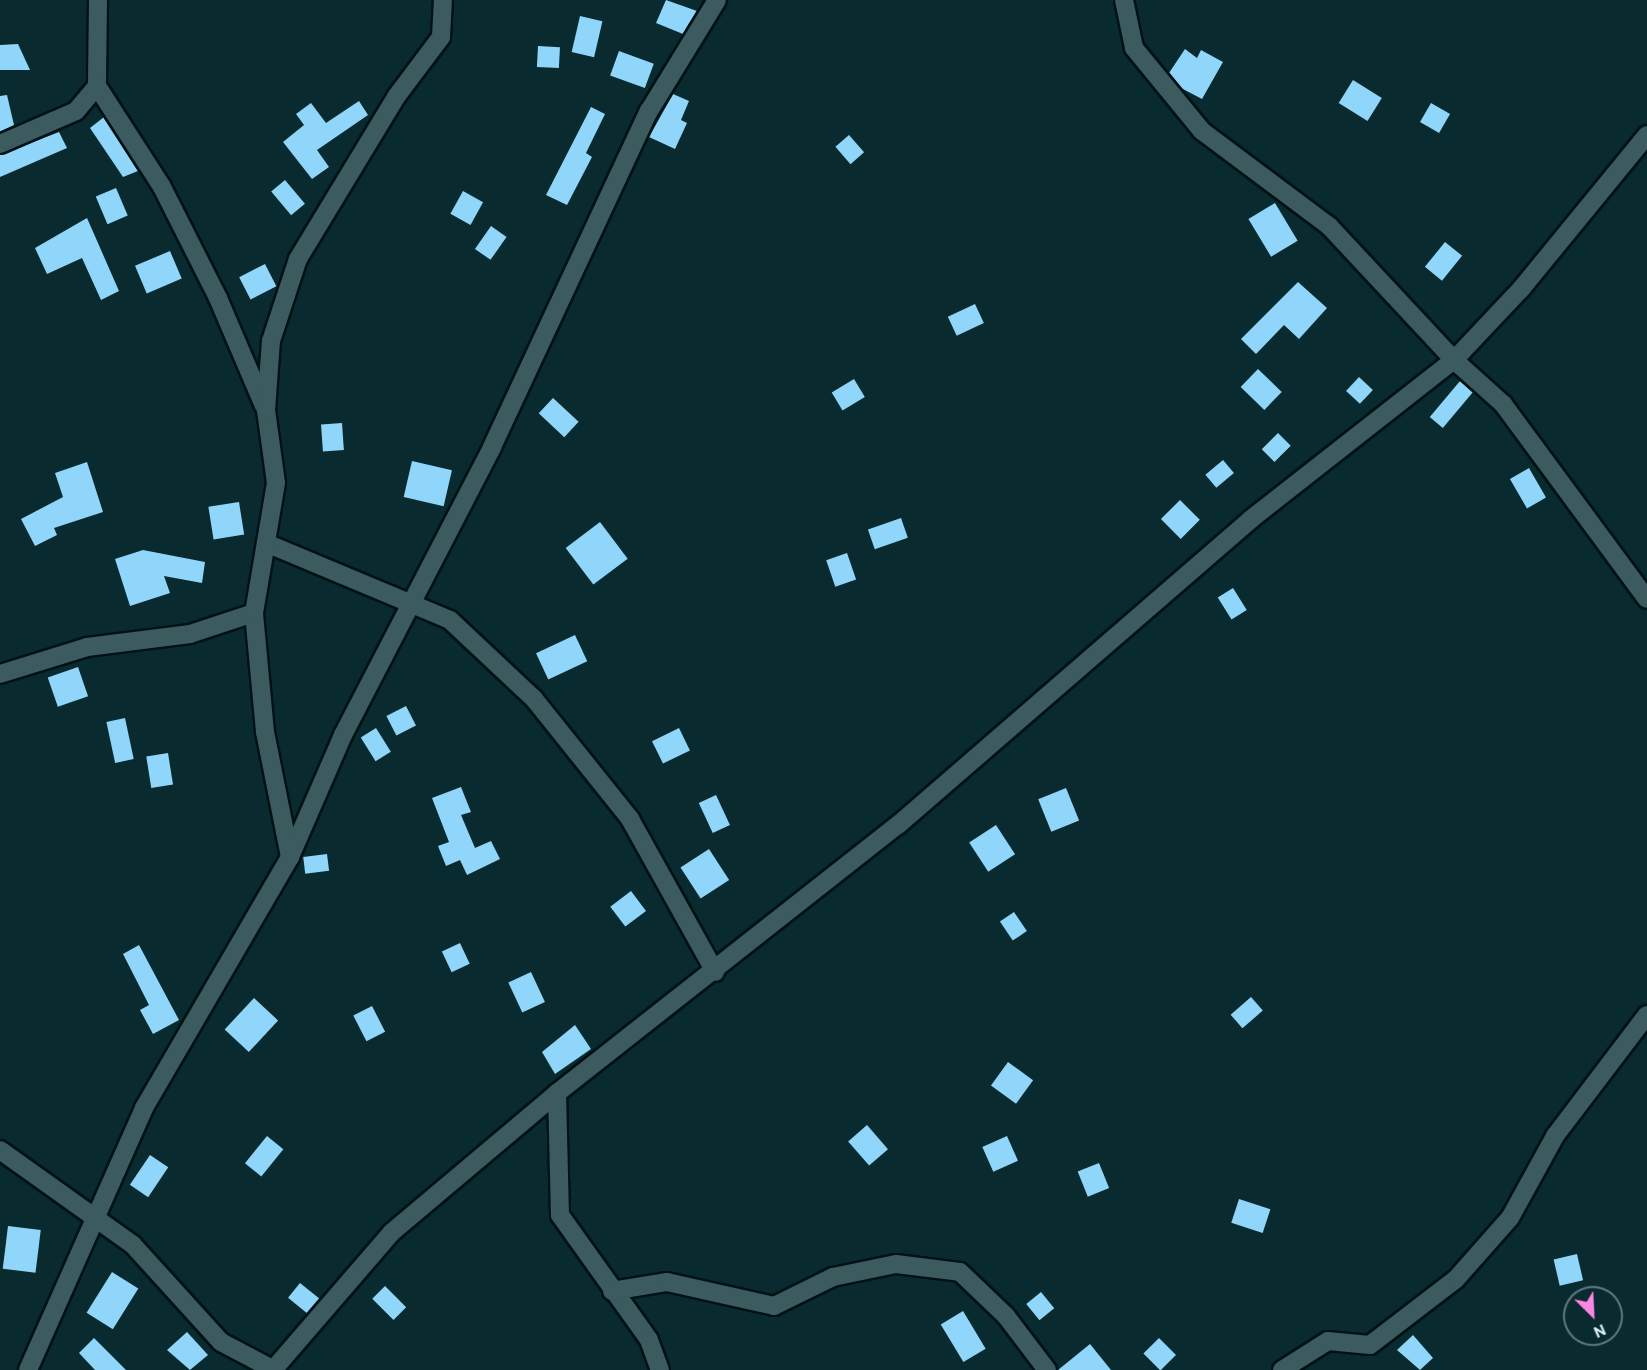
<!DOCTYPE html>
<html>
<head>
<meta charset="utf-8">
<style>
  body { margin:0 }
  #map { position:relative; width:1647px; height:1370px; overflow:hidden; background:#092a2e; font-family:Cabin,sans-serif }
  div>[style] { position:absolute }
  .building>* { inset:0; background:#90d6fa; transform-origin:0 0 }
  .roads { filter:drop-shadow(2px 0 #001215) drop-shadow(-2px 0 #001215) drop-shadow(0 2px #001215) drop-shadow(0 -2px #001215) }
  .minor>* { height:18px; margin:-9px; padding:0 9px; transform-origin:9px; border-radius:9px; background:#3b5b5f }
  span { translate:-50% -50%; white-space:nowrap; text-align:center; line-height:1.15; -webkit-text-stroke:6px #092a2e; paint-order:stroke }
  .north { position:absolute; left:1563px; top:1286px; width:60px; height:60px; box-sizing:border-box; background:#092a2e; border:2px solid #5f7a7e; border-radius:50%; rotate:156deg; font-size:16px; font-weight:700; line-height:24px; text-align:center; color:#e1f3f5 }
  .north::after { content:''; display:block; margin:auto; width:21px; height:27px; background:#fc86e3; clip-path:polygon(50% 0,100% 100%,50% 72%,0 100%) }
</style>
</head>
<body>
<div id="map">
  <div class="building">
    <div style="clip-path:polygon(666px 0,697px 11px,683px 34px,656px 23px)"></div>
    <div style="left:580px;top:16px;width:23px;height:37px;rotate:13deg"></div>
    <div style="clip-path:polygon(18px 44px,30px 70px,0 70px,0 45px)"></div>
    <div style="left:538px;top:46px;width:22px;height:21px;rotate:3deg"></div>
    <div style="clip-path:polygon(1185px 49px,1197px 58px,1201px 50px,1223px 62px,1202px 99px,1181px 88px,1169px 73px)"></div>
    <div style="left:619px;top:51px;width:37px;height:26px;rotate:20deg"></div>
    <div style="left:1353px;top:80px;width:34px;height:27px;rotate:32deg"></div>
    <div style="clip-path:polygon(673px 94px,689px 101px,681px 120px,687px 123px,675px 149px,649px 137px)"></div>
    <div style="clip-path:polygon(7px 95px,14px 125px,0 132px,0 96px)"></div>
    <div style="clip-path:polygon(359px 101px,368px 115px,317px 150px,329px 167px,312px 179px,283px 142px,304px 125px,296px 114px,311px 103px,326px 123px)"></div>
    <div style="left:1431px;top:103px;width:22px;height:22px;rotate:30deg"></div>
    <div style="clip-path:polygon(591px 107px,605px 114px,586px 153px,592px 157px,567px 205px,546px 195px)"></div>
    <div style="clip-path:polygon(104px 117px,138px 171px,123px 177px,90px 128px)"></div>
    <div style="clip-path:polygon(59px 132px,67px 148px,0 177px,0 155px)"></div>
    <div style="left:849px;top:135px;width:23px;height:18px;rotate:49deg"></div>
    <div style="left:285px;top:180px;width:31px;height:18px;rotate:50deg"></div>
    <div style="left:116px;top:188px;width:30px;height:22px;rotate:67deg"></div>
    <div style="left:463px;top:191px;width:23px;height:26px;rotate:29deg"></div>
    <div style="left:1275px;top:203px;width:44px;height:31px;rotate:59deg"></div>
    <div style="clip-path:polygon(87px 218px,119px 291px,101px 300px,82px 258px,47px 274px,35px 248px)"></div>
    <div style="left:491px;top:226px;width:19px;height:28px;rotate:35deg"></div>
    <div style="left:1445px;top:242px;width:22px;height:32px;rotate:39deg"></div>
    <div style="left:170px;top:251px;width:30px;height:38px;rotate:67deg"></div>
    <div style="left:265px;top:264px;width:25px;height:29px;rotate:63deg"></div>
    <div style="clip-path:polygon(1298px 282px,1327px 308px,1299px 339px,1284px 325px,1256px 354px,1241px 339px)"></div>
    <div style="left:975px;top:304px;width:21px;height:30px;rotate:65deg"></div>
    <div style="left:1258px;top:369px;width:33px;height:25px;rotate:44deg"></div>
    <div style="left:1359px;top:377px;width:19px;height:19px;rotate:43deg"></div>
    <div style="left:854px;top:379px;width:21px;height:26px;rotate:59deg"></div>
    <div style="left:1460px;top:381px;width:17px;height:47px;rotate:40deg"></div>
    <div style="left:553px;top:398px;width:35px;height:21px;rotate:43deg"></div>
    <div style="left:342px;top:423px;width:27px;height:21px;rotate:86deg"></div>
    <div style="left:1278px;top:433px;width:18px;height:23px;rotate:45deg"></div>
    <div style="left:1223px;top:460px;width:17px;height:23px;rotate:50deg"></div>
    <div style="left:412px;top:461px;width:41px;height:37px;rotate:13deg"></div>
    <div style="clip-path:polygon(87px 462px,103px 512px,54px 528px,57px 535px,35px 546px,21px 519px,63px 497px,55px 473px)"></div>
    <div style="left:1529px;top:468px;width:34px;height:22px;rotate:60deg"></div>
    <div style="left:1180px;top:500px;width:28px;height:27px;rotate:45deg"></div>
    <div style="left:239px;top:502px;width:33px;height:31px;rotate:81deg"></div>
    <div style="left:901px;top:518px;width:21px;height:35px;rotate:71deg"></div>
    <div style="left:600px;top:522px;width:46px;height:43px;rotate:53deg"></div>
    <div style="clip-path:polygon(143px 550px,205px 562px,202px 583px,164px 576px,170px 593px,130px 606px,115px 559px)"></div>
    <div style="left:847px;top:553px;width:28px;height:22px;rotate:71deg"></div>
    <div style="left:1233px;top:588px;width:26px;height:18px;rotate:58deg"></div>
    <div style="left:575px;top:635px;width:29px;height:43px;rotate:65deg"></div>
    <div style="left:78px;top:667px;width:31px;height:32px;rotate:71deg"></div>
    <div style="left:406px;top:706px;width:22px;height:22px;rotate:63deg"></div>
    <div style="left:125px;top:718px;width:42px;height:19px;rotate:78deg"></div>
    <div style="left:376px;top:728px;width:28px;height:18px;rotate:58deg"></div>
    <div style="left:679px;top:728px;width:25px;height:30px;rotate:64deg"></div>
    <div style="left:168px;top:753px;width:32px;height:22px;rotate:81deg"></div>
    <div style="clip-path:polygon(461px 787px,471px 812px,461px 815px,475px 848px,491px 841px,500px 859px,467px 875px,460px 860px,446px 866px,438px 846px,449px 842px,432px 798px)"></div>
    <div style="left:1066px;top:788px;width:35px;height:30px;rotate:68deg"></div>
    <div style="left:716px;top:795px;width:33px;height:19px;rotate:65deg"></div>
    <div style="left:996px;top:825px;width:35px;height:32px;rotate:57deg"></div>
    <div style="left:709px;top:849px;width:37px;height:34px;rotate:57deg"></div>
    <div style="left:327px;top:854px;width:17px;height:24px;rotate:83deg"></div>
    <div style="left:631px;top:891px;width:25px;height:26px;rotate:53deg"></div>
    <div style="left:1014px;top:912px;width:23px;height:17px;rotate:56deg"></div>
    <div style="left:460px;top:943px;width:23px;height:20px;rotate:65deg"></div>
    <div style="clip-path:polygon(139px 945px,179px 1020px,153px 1034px,140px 1010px,149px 1005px,123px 954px)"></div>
    <div style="left:531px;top:972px;width:33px;height:25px;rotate:65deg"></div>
    <div style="left:1251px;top:997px;width:18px;height:27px;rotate:49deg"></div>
    <div style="left:254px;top:998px;width:33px;height:43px;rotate:43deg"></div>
    <div style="left:372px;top:1006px;width:29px;height:21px;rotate:63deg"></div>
    <div style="clip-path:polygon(575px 1025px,591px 1049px,555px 1074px,542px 1052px)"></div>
    <div style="left:1008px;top:1062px;width:31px;height:29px;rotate:36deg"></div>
    <div style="left:867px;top:1125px;width:32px;height:25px;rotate:49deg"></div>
    <div style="left:267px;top:1136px;width:21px;height:35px;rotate:39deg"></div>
    <div style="left:1007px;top:1136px;width:27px;height:27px;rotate:66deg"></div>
    <div style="left:150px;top:1155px;width:22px;height:36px;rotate:34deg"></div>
    <div style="left:1099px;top:1163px;width:27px;height:23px;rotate:68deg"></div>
    <div style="left:1239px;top:1199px;width:33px;height:25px;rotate:18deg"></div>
    <div style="left:8px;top:1226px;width:33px;height:43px;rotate:7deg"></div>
    <div style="left:1577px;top:1254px;width:27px;height:24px;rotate:77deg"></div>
    <div style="left:112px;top:1272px;width:31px;height:48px;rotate:32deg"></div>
    <div style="left:300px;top:1283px;width:26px;height:19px;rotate:39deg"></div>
    <div style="left:385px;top:1286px;width:30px;height:18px;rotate:45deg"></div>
    <div style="left:1041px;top:1292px;width:21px;height:19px;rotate:51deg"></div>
    <div style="left:963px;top:1311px;width:44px;height:26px;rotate:59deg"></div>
    <div style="clip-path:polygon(187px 1332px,208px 1355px,190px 1370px,167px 1350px)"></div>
    <div style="clip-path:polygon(1413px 1335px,1433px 1358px,1420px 1370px,1397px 1350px)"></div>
    <div style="clip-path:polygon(94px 1338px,126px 1370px,95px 1370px,79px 1353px)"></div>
    <div style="left:1159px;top:1338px;width:24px;height:22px;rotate:45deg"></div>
    <div style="clip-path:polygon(1090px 1344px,1111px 1370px,1058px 1370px)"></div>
  </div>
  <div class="roads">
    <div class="minor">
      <div style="left:98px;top:0;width:86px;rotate:90.7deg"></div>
      <div style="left:97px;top:86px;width:120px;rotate:57.2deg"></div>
      <div style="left:162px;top:187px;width:124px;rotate:63.2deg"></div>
      <div style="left:218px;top:298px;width:117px;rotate:66.9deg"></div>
      <div style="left:1124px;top:0;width:49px;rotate:78.2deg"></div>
      <div style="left:1134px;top:48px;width:107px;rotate:50.7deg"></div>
      <div style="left:1202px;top:131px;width:159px;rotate:36.8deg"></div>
      <div style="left:1329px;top:226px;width:183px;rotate:47deg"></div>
      <div style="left:1454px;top:360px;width:66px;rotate:41.9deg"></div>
      <div style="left:1503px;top:404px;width:242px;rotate:53.6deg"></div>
      <div style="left:0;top:144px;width:83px;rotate:-23.5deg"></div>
      <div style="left:76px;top:111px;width:33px;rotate:-50deg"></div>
      <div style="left:266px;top:543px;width:199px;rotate:22.7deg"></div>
      <div style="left:450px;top:620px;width:115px;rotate:43.2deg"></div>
      <div style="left:534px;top:699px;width:154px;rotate:51.3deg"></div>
      <div style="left:630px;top:819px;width:175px;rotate:60.9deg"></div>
      <div style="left:0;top:674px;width:91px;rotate:-17.2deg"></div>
      <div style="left:87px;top:647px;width:104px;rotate:-7.2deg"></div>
      <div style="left:190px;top:634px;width:67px;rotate:-18.2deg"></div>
      <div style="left:290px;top:857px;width:133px;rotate:-66.5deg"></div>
      <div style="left:343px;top:735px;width:324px;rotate:-62.6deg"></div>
      <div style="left:492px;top:447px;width:371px;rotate:-65deg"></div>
      <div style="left:649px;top:111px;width:130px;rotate:-58.5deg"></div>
      <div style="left:557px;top:1093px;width:122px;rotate:88.6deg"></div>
      <div style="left:560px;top:1215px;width:153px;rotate:54.5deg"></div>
      <div style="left:649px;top:1340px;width:32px;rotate:70deg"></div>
      <div style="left:0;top:1150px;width:163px;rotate:35.5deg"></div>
      <div style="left:133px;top:1245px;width:131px;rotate:47.8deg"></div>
      <div style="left:221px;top:1342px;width:60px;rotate:27.8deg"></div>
      <div style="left:612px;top:1291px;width:56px;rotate:-9.3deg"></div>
      <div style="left:667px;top:1282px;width:110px;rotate:12.6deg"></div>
      <div style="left:774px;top:1306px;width:66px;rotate:-26.2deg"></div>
      <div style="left:833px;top:1277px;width:64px;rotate:-11.7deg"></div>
      <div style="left:896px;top:1264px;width:64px;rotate:7.1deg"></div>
      <div style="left:960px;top:1272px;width:64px;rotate:43.7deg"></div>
      <div style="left:1006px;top:1316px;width:68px;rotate:52.8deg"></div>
      <div style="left:28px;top:1370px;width:287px;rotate:-66.1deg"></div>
      <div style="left:144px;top:1108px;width:290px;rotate:-59.8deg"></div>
      <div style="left:290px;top:857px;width:127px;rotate:-101.3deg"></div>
      <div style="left:265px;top:732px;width:120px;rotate:-95.3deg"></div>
      <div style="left:254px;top:613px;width:132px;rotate:-80.4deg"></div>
      <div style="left:276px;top:483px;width:74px;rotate:-97.8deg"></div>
      <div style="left:266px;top:410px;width:69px;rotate:-85.9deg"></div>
      <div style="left:271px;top:341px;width:86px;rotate:-71.8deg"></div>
      <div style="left:298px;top:259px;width:189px;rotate:-58.8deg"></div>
      <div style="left:396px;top:97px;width:75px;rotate:-53.1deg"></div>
      <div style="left:441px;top:37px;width:37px;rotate:-87deg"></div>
      <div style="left:273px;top:1370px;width:182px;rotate:-49.2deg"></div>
      <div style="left:392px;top:1232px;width:216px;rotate:-40.1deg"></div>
      <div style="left:557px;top:1093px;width:434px;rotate:-38.2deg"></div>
      <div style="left:898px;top:825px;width:467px;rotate:-40.9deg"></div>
      <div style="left:1251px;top:519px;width:258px;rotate:-38.1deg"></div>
      <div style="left:1454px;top:360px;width:98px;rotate:-46.7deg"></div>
      <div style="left:1521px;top:289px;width:199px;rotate:-50.7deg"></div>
      <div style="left:1282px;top:1370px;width:54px;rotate:-32.2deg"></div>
      <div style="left:1328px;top:1341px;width:42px;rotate:5.4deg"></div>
      <div style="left:1370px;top:1345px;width:108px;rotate:-37.5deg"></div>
      <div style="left:1456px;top:1279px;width:81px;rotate:-48.5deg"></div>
      <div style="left:1510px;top:1218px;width:94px;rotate:-61.2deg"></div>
      <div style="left:1555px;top:1136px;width:152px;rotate:-52.8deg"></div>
    </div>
  </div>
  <div class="north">N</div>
</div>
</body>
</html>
